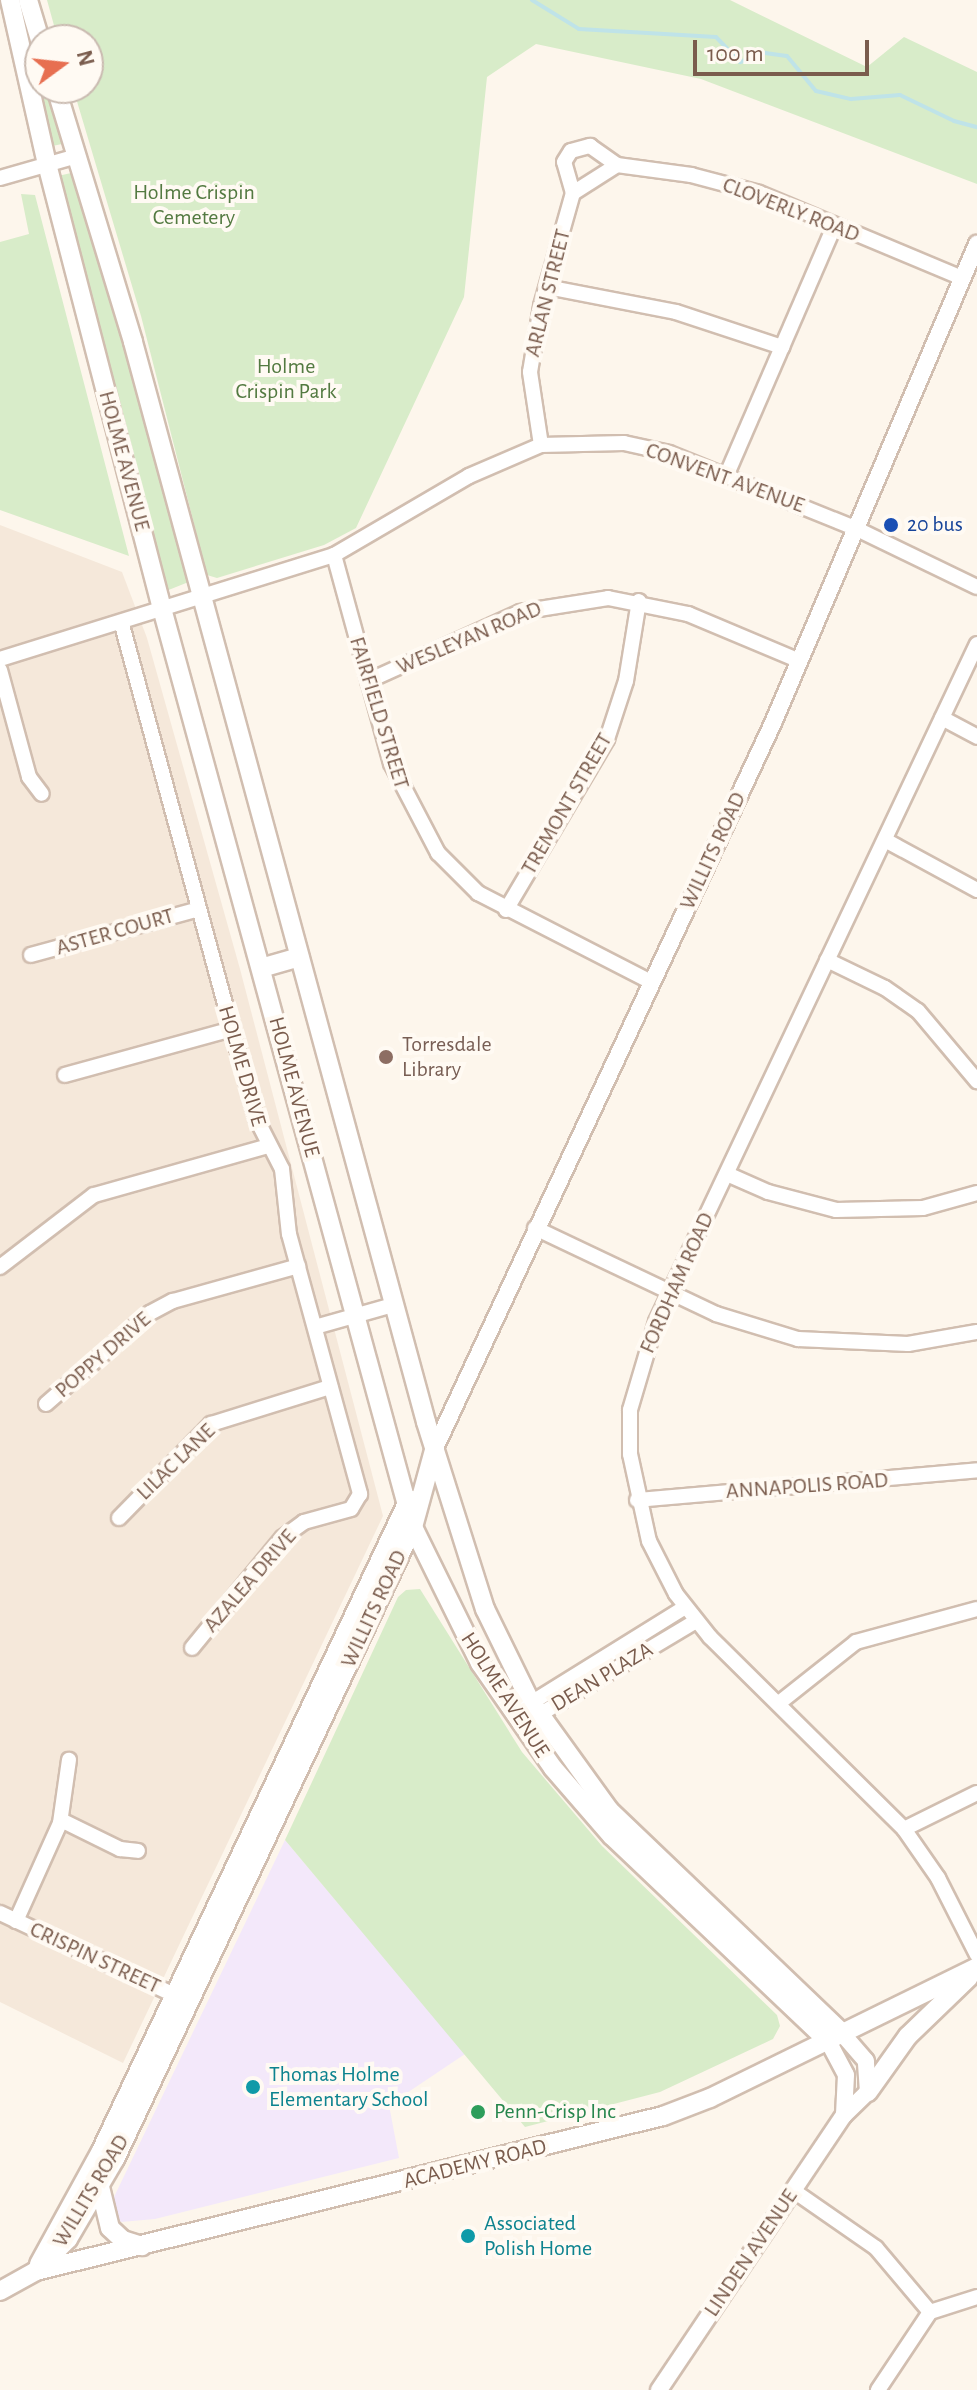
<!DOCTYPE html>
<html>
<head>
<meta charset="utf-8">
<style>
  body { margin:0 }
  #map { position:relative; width:977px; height:2390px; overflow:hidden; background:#fdf6ec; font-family:"Alegreya Sans",sans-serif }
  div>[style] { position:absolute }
  .residential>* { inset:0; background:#f5e8da }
  .education>* { inset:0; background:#f3e8fa }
  .green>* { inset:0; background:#d8ecc9 }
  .stream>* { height:4px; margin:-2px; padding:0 2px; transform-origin:2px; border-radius:2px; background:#bfe3e8 }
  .roads { filter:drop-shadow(2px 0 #d1beb0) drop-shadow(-2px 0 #d1beb0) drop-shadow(0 2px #d1beb0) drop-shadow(0 -2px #d1beb0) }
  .minor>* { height:14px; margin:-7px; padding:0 7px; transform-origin:7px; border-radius:7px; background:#fff }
  .tertiary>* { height:16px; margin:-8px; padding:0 8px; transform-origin:8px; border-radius:8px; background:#fff }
  .secondary>* { height:18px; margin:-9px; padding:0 9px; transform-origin:9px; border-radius:9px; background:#fff }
  .dots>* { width:22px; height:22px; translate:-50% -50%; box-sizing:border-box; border:4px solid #fffaf3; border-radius:50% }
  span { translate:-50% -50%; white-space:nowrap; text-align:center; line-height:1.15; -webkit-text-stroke:8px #fffaf3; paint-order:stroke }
  .park-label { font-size:22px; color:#537a41 }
  .street-label { font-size:22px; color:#7a5c4d }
  .transit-label { font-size:22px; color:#164399 }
  .left { translate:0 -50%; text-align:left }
  .education-label { font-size:22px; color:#785e54 }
  .culture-label { font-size:22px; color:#0d838f }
  .leisure-label { font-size:22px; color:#27864d }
  .north { position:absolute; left:24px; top:24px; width:80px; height:80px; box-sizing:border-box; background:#fffaf3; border:2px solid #cabbb1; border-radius:50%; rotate:75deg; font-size:22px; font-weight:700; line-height:32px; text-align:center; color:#7a5c4d }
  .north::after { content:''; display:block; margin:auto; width:28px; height:36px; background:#e76f51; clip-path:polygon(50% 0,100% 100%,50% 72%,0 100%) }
  .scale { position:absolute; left:693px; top:40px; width:176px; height:36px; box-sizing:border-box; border:4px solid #7a5c4d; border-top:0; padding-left:10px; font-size:24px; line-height:28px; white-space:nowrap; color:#7a5c4d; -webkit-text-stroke:6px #fffaf3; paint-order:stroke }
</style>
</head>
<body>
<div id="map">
  <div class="residential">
    <div style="clip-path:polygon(0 525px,122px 572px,147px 638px,240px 969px,383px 1516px,123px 2063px,0 2002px)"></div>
  </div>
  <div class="education">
    <div style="clip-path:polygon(285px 1840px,465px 2054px,389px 2105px,399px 2158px,155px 2219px,121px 2222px,112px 2207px,114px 2197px)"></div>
  </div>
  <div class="green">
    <div style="clip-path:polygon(47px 0,730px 0,867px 67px,904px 37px,977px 72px,977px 184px,701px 79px,536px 44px,487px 77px,464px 297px,356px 528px,324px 545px,217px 578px,207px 575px,141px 316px,73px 88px,88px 88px,88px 40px,58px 40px)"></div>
    <div style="clip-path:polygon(40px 79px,40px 88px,50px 88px,67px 143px,52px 146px,37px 81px)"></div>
    <div style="clip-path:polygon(71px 173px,103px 256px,191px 581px,166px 591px,58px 176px)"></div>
    <div style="clip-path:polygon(21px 194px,35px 195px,129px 556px,0 510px,0 242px,29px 234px)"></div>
    <div style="clip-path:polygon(420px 1589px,522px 1752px,602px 1846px,777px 2015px,780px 2026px,773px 2039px,660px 2092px,525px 2127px,285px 1840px,398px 1597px,406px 1590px)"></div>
  </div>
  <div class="stream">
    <div style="left:532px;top:0;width:55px;rotate:31.7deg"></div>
    <div style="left:579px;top:29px;width:137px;rotate:3.3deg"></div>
    <div style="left:716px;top:37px;width:35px;rotate:46deg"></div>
    <div style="left:740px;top:62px;width:27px;rotate:-20deg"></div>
    <div style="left:765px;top:53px;width:22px;rotate:8deg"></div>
    <div style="left:787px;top:56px;width:45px;rotate:50.4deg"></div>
    <div style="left:816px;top:91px;width:36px;rotate:13deg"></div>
    <div style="left:851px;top:99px;width:49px;rotate:-4.7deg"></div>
    <div style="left:900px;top:95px;width:60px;rotate:25.7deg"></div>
    <div style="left:954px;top:121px;width:24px;rotate:15deg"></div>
  </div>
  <div class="roads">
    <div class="minor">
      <div style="left:0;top:178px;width:80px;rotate:-15.9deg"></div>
      <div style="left:573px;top:193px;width:32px;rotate:-106deg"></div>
      <div style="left:564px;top:162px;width:13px;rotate:-58deg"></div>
      <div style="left:571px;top:151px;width:20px;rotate:-15deg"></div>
      <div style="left:590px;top:146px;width:33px;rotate:35deg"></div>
      <div style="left:617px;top:165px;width:75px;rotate:7.7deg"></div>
      <div style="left:691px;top:175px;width:70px;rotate:14.8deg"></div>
      <div style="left:759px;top:193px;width:220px;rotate:22.7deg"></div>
      <div style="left:547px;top:287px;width:131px;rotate:11deg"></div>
      <div style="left:676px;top:312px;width:112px;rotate:18.3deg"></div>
      <div style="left:541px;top:445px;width:74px;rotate:-98.6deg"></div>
      <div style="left:530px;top:372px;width:67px;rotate:-80.5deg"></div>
      <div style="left:541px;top:306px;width:117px;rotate:-74.2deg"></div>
      <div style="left:573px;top:193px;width:52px;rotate:-32.5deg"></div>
      <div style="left:727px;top:474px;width:271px;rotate:-66.6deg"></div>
      <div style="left:334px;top:555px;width:216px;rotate:74.7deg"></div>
      <div style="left:391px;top:763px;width:102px;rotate:62.4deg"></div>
      <div style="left:438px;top:853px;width:57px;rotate:45deg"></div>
      <div style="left:478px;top:893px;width:195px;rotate:27.2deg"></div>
      <div style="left:122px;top:625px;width:511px;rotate:74.79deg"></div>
      <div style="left:256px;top:1118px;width:57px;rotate:63deg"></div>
      <div style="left:282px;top:1169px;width:65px;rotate:83.9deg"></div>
      <div style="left:289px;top:1234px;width:270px;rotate:74.7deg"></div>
      <div style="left:360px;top:1494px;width:17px;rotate:121deg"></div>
      <div style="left:351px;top:1509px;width:49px;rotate:164.5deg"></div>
      <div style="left:304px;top:1522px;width:27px;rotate:144deg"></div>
      <div style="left:282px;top:1538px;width:142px;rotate:129.3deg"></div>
      <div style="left:977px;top:644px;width:750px;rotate:115.34deg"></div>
      <div style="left:656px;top:1322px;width:92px;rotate:106.5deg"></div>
      <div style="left:630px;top:1410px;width:44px;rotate:90deg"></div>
      <div style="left:630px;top:1454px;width:89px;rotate:77.7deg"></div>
      <div style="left:649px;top:1541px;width:59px;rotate:63deg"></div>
      <div style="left:676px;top:1594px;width:55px;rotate:51.7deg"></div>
      <div style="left:710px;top:1637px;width:273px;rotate:44.7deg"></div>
      <div style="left:904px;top:1829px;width:60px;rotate:55.2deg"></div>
      <div style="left:938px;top:1878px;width:86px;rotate:63.1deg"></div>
      <div style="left:0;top:659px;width:350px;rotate:-17.3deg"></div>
      <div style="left:334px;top:555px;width:156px;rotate:-30.3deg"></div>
      <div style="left:469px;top:476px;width:78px;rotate:-23.3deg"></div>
      <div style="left:541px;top:445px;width:83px;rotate:-1.4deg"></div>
      <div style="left:624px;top:443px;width:46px;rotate:12.5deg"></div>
      <div style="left:669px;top:453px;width:203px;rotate:22deg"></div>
      <div style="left:857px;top:529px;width:133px;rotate:25.8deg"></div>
      <div style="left:0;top:670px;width:111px;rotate:74.8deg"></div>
      <div style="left:29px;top:777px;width:21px;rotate:53deg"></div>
      <div style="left:368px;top:681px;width:167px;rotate:-24.4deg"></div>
      <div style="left:520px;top:612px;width:89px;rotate:-9deg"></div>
      <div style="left:608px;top:598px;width:82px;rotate:11.3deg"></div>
      <div style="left:688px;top:614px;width:121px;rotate:22.8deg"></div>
      <div style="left:942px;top:718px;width:40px;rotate:28deg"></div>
      <div style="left:885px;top:840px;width:105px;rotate:28.5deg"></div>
      <div style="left:506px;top:910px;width:199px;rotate:-59.4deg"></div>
      <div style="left:607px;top:739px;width:61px;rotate:-71.9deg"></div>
      <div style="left:626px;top:681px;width:81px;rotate:-80.8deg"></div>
      <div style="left:31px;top:955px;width:174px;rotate:-15.3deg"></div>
      <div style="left:827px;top:960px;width:64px;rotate:25.8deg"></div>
      <div style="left:885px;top:988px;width:40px;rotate:34.9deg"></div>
      <div style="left:918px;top:1011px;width:92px;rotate:49.9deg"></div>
      <div style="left:65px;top:1075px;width:173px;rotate:-15.4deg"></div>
      <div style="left:727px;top:1174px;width:45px;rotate:23.7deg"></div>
      <div style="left:768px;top:1192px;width:70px;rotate:14.8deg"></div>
      <div style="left:836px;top:1210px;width:87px;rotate:-1.3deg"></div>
      <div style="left:923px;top:1208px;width:56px;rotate:-15.5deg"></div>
      <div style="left:535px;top:1228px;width:200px;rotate:25.4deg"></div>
      <div style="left:716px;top:1314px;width:86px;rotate:17deg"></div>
      <div style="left:798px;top:1339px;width:110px;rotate:2.6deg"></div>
      <div style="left:908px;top:1344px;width:70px;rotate:-9.9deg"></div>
      <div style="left:0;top:1267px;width:118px;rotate:-37.5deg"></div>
      <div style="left:94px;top:1195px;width:181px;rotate:-15.7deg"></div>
      <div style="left:315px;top:1327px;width:81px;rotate:-15.8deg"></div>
      <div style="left:46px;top:1404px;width:138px;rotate:-41.2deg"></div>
      <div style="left:150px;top:1313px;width:26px;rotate:-28deg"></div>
      <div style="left:173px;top:1301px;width:130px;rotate:-15.6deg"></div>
      <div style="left:637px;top:1500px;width:341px;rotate:-5deg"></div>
      <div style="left:119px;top:1518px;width:132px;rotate:-45.6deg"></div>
      <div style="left:211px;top:1424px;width:125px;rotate:-17.3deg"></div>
      <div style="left:779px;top:1703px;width:98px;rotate:-38.4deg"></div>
      <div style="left:856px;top:1642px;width:125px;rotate:-15.3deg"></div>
      <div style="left:523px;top:1708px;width:191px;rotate:-31.9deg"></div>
      <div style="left:516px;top:1718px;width:23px;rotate:-7deg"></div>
      <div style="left:539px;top:1715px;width:183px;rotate:-30.9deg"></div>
      <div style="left:61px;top:1820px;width:66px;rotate:26.2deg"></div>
      <div style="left:120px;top:1849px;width:18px;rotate:6deg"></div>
      <div style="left:904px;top:1829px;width:81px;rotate:-26.3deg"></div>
      <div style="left:0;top:1913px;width:200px;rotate:25.2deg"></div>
      <div style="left:16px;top:1921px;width:107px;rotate:-65.8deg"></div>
      <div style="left:60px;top:1823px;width:64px;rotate:-81.9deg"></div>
      <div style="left:794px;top:2191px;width:100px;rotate:34.8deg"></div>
      <div style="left:876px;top:2248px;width:84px;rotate:49.8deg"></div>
      <div style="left:878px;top:2390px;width:94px;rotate:-56.3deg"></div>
      <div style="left:930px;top:2312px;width:49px;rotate:-17.7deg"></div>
    </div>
    <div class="tertiary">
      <div style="left:434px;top:1450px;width:802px;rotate:-65deg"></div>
      <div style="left:773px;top:723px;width:521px;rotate:-66.93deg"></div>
      <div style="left:828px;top:2041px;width:38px;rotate:62deg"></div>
      <div style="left:846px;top:2075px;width:40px;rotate:92.9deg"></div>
      <div style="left:659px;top:2390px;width:331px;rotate:-56.1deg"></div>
      <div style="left:844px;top:2115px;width:33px;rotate:-44deg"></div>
      <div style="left:868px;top:2092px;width:31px;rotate:-94deg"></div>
      <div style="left:866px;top:2061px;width:37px;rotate:-131deg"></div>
    </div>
    <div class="secondary">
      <div style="left:10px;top:0;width:168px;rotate:77.3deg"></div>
      <div style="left:47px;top:164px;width:463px;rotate:75.5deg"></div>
      <div style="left:163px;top:612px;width:949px;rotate:74.72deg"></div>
      <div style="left:413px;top:1527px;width:152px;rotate:63.8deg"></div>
      <div style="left:480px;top:1663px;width:128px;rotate:55.2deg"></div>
      <div style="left:553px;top:1768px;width:90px;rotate:49.1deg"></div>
      <div style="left:612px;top:1836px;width:298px;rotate:43.5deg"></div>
      <div style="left:28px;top:0;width:42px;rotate:73.3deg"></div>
      <div style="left:56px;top:88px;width:265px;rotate:73.1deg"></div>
      <div style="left:133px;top:342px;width:1119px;rotate:74.82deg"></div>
      <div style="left:426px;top:1422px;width:196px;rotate:72.5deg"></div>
      <div style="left:485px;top:1609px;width:100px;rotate:63.9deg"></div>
      <div style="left:529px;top:1699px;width:137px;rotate:54.2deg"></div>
      <div style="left:609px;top:1810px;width:323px;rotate:43.7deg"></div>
      <div style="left:261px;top:968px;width:40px;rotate:-16deg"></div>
      <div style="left:868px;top:2092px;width:69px;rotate:-54.5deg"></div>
      <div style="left:908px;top:2036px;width:85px;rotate:-44deg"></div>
      <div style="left:100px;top:2187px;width:42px;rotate:76.3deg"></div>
      <div style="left:110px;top:2228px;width:18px;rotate:43deg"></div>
      <div style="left:123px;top:2240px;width:20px;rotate:18deg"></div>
      <div style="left:39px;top:2264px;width:129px;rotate:-61.2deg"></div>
      <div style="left:101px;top:2151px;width:721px;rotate:-64.71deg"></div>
      <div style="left:36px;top:2271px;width:45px;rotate:-45deg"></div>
      <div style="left:68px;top:2239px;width:93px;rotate:-59.6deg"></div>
      <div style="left:115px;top:2159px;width:699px;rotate:-64.76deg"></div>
      <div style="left:413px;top:1527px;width:80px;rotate:-74.7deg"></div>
      <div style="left:0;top:2291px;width:41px;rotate:-29.1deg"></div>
      <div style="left:36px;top:2271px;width:646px;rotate:-13.89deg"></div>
      <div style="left:663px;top:2116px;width:50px;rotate:-21deg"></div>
      <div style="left:710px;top:2098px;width:297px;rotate:-26.1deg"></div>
    </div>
  </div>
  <div class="dots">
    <div style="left:891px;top:525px;background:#1a4fb4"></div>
    <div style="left:386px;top:1057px;background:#8d6e63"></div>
    <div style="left:253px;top:2087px;background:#0f9aa8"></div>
    <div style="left:478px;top:2112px;background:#2e9e5b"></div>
    <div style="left:468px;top:2236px;background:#0f9aa8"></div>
  </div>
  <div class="park-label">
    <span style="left:194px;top:205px">Holme Crispin<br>Cemetery</span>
    <span style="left:286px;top:379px">Holme<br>Crispin Park</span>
  </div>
  <div class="street-label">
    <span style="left:791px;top:210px;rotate:21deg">CLOVERLY ROAD</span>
    <span style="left:548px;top:293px;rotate:-76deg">ARLAN STREET</span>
    <span style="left:124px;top:461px;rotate:75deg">HOLME AVENUE</span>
    <span style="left:725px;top:478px;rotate:20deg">CONVENT AVENUE</span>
    <span style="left:469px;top:638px;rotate:-23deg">WESLEYAN ROAD</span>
    <span style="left:379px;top:713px;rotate:73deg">FAIRFIELD STREET</span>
    <span style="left:567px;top:804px;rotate:-60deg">TREMONT STREET</span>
    <span style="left:713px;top:851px;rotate:-65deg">WILLITS ROAD</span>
    <span style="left:115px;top:932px;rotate:-16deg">ASTER COURT</span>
    <span style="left:242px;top:1066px;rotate:74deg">HOLME DRIVE</span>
    <span style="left:294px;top:1087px;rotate:75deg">HOLME AVENUE</span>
    <span style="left:677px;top:1283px;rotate:-66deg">FORDHAM ROAD</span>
    <span style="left:103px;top:1355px;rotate:-41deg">POPPY DRIVE</span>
    <span style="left:176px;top:1462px;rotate:-44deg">LILAC LANE</span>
    <span style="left:807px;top:1486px;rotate:-4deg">ANNAPOLIS ROAD</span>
    <span style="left:250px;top:1581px;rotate:-49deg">AZALEA DRIVE</span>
    <span style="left:374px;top:1609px;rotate:-65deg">WILLITS ROAD</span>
    <span style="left:602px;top:1677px;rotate:-31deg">DEAN PLAZA</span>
    <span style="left:505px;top:1695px;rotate:57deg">HOLME AVENUE</span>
    <span style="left:95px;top:1958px;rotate:25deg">CRISPIN STREET</span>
    <span style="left:475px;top:2164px;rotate:-14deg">ACADEMY ROAD</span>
    <span style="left:91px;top:2191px;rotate:-59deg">WILLITS ROAD</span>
    <span style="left:751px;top:2253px;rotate:-56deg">LINDEN AVENUE</span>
  </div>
  <div class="transit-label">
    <span class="left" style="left:907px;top:525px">20 bus</span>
  </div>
  <div class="education-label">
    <span class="left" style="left:402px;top:1057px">Torresdale<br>Library</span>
  </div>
  <div class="culture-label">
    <span class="left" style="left:269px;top:2087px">Thomas Holme<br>Elementary School</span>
    <span class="left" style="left:484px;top:2236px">Associated<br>Polish Home</span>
  </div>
  <div class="leisure-label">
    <span class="left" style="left:494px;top:2112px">Penn-Crisp Inc</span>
  </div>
  <div class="north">N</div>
  <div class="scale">100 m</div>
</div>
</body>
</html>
